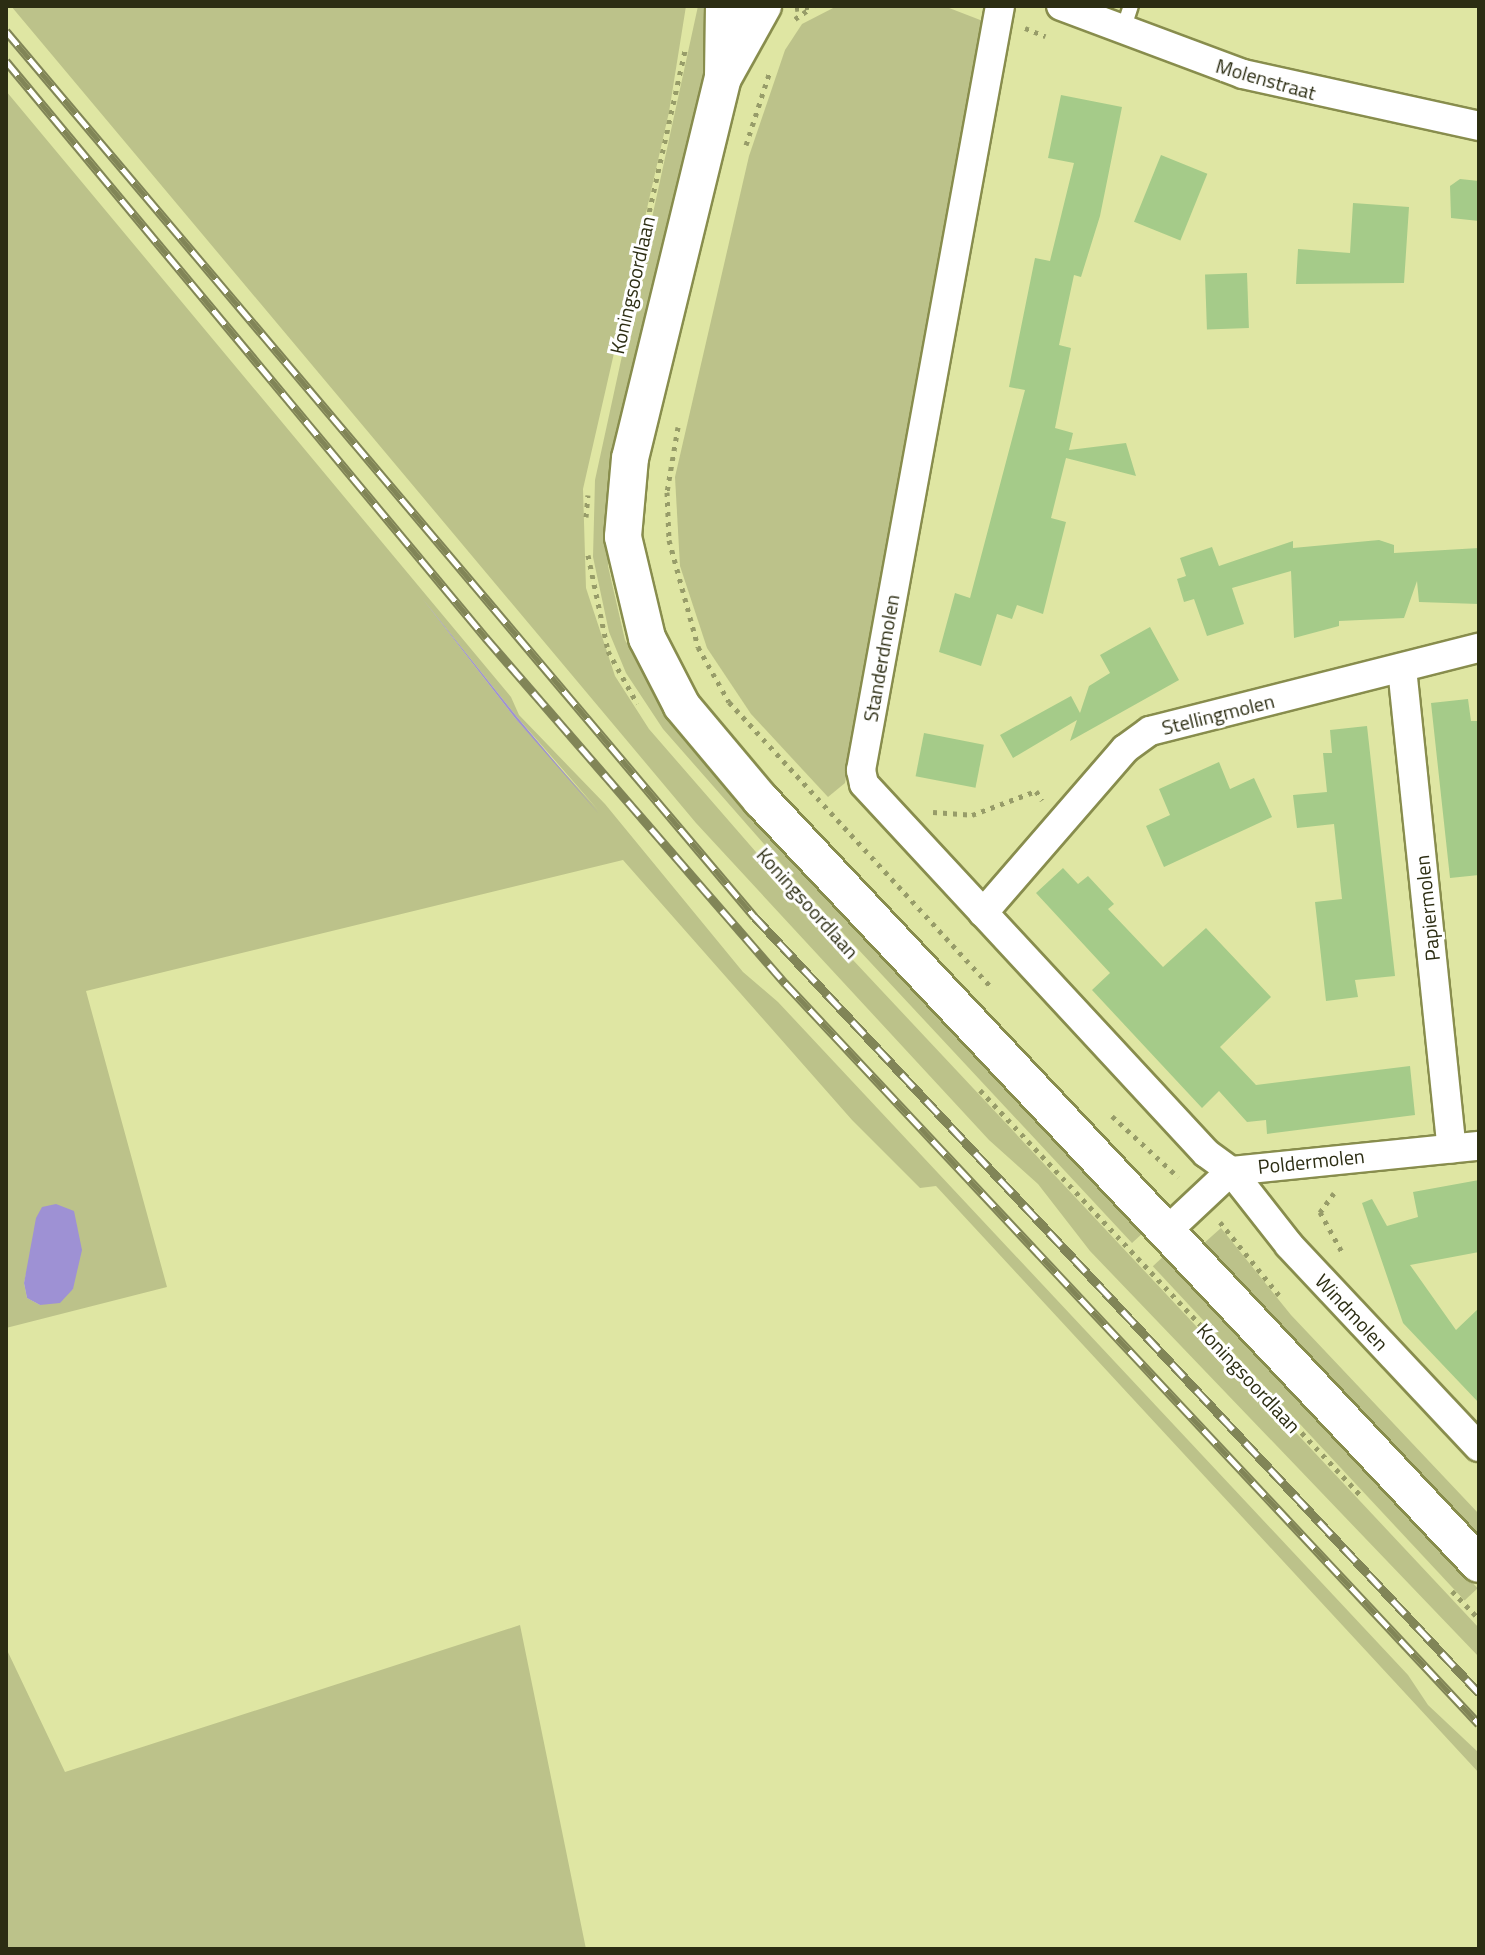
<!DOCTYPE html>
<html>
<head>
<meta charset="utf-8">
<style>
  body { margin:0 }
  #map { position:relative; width:1485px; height:1955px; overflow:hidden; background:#dfe6a3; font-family:"Titillium Web",sans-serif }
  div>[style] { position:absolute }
  .green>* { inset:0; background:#bcc28a; transform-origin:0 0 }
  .water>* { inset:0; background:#9e91d4 }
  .building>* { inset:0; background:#a5cb89; transform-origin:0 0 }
  .path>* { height:5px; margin-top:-2.5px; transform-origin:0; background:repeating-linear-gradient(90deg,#979c69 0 4px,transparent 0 10px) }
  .roads { filter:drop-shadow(2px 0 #888d4d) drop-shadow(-2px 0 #888d4d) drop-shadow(0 2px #888d4d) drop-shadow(0 -2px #888d4d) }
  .service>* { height:14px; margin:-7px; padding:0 7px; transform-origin:7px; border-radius:7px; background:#fff }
  .minor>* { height:28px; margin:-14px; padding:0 14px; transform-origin:14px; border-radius:14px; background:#fff }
  .tertiary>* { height:36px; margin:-18px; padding:0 18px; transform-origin:18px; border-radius:18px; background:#fff }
  .rail>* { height:9px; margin-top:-4.5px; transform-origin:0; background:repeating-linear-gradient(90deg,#fff 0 18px,#818557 0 36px); box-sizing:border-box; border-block:2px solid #818557 }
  span { translate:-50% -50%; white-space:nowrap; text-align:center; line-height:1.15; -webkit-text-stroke:6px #fff; paint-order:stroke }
  .street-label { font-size:20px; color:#2c2d13 }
  .frame { position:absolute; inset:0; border:8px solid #2c2d13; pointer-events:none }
</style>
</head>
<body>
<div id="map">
  <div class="green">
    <div style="clip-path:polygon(11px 6px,686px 6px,669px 112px,583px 489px,586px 588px,615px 676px,649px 729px,808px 912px,1479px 1628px,1479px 1657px,1090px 1251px,1038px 1184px,989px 1140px,696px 823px)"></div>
    <div style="clip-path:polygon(698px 6px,712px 6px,709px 56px,609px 485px,608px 566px,625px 640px,681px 735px,1144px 1232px,1132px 1243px,829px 918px,663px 729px,626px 673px,609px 632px,593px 557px,595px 480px)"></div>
    <div style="clip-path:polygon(837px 6px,944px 6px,988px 23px,845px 783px,828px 797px,751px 714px,707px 648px,680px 566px,675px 477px,749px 156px,785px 50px,802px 24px)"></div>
    <div style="clip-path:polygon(evenodd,6px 91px,511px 697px,519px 715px,605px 804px,743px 972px,778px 1002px,1408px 1675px,1428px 1705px,1479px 1753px,1479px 1773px,936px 1186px,920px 1188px,852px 1120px,623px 860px,86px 991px,167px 1287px,6px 1328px,6px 91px,422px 598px,517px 717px,599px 811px,515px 718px,422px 598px,6px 91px,35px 1234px,73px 1289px,40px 1305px,27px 1298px,24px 1283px,35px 1234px)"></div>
    <div style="clip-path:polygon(1221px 1228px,1291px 1315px,1479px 1514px,1479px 1537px,1203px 1244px)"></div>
    <div style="left:1166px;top:1254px;width:457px;height:18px;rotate:47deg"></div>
    <div style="clip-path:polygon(520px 1625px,586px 1949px,6px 1949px,6px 1648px,65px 1772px)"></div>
  </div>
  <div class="water">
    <div style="clip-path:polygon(422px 598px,517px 717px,599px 814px,515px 718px)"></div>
    <div style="clip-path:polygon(56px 1204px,74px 1211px,82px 1250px,73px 1289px,60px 1303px,40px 1305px,27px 1298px,24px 1283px,36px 1218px,42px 1207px)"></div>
  </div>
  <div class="building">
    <div style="clip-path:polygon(1061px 95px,1122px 107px,1100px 216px,1081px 277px,1074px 275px,1059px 345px,1071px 348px,1055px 428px,1073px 433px,1069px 450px,1126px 443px,1136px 476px,1066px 458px,1051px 518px,1066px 522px,1043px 614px,1017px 605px,1012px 619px,997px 614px,981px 666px,939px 652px,955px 593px,970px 598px,1025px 390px,1009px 387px,1035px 258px,1050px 261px,1074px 163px,1048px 158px)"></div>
    <div style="left:1161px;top:155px;width:50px;height:72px;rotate:22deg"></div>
    <div style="clip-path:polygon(1460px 179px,1479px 181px,1479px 221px,1451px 218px,1450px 186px)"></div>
    <div style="clip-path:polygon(1353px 203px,1409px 207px,1404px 283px,1296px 284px,1298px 249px,1350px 253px)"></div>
    <div style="left:1247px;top:273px;width:55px;height:42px;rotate:88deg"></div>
    <div style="clip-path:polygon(1379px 540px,1394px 545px,1394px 553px,1479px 548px,1479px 604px,1419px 602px,1417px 581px,1404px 618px,1339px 621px,1339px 626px,1294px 638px,1291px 571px,1232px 588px,1244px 624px,1207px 636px,1194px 599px,1184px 602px,1177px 579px,1186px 576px,1180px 558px,1212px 547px,1219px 566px,1293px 541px,1293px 548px)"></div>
    <div style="clip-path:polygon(1150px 627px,1179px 680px,1070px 741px,1077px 720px,1013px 758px,1000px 735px,1071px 696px,1080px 713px,1089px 686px,1110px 673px,1100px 655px)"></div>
    <div style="clip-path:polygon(1468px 699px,1471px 721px,1479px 721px,1479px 875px,1450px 878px,1431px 703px)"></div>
    <div style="clip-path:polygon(1367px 726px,1395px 976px,1355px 980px,1358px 997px,1326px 1001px,1315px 902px,1342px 899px,1334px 824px,1297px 828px,1293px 795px,1327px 792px,1323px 753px,1332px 753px,1330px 730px)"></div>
    <div style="left:924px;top:733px;width:61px;height:44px;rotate:11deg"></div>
    <div style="clip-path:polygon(1219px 762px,1230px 789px,1254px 778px,1272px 817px,1164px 867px,1146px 826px,1170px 815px,1159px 789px)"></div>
    <div style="clip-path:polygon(1063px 868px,1078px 884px,1088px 876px,1114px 904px,1108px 909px,1163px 967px,1206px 928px,1271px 997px,1220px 1047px,1256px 1085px,1410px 1066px,1415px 1115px,1267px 1134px,1266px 1120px,1247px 1122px,1219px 1091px,1202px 1108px,1092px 990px,1110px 973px,1036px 893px)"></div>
    <div style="clip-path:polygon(1479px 1180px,1479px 1252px,1410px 1265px,1456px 1330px,1479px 1308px,1479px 1403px,1403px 1323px,1362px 1203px,1372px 1199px,1387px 1226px,1418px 1217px,1413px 1192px)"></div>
  </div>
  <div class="path">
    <div style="left:795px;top:9px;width:20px;rotate:-9deg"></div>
    <div style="left:795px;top:19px;width:19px;rotate:-35deg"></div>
    <div style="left:1025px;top:28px;width:22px;rotate:22deg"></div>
    <div style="left:746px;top:145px;width:78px;rotate:-72deg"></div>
    <div style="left:645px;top:231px;width:185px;rotate:-77.5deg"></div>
    <div style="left:678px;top:427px;width:66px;rotate:99.6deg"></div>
    <div style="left:667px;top:492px;width:48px;rotate:87.6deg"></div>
    <div style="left:669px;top:540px;width:111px;rotate:74.8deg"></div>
    <div style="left:698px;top:647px;width:63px;rotate:60.6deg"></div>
    <div style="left:729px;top:702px;width:386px;rotate:47.4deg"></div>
    <div style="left:586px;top:517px;width:22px;rotate:-85deg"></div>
    <div style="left:588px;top:555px;width:98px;rotate:78.2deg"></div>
    <div style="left:608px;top:651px;width:60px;rotate:60.9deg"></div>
    <div style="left:933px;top:812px;width:39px;rotate:4deg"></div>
    <div style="left:972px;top:815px;width:68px;rotate:-20.6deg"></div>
    <div style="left:1036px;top:791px;width:11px;rotate:56deg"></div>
    <div style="left:980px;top:1090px;width:558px;rotate:46.81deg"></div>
    <div style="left:1112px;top:1116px;width:90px;rotate:42.7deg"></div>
    <div style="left:1334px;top:1193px;width:24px;rotate:126deg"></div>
    <div style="left:1320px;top:1212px;width:46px;rotate:61.2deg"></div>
    <div style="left:1220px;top:1222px;width:94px;rotate:51.1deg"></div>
    <div style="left:1452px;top:1591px;width:39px;rotate:46deg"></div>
  </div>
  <div class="roads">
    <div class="service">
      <div style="left:1123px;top:30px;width:25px;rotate:-72deg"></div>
    </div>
    <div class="minor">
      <div style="left:1000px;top:6px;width:777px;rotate:100.31deg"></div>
      <div style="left:861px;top:770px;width:14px;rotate:78deg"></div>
      <div style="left:864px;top:784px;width:503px;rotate:47.17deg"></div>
      <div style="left:1206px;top:1153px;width:31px;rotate:36deg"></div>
      <div style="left:1231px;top:1171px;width:94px;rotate:51.9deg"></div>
      <div style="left:1289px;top:1245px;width:277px;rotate:46.8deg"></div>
      <div style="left:1061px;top:6px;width:194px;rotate:20.5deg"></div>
      <div style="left:1243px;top:74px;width:242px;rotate:12.4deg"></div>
      <div style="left:1402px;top:668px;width:483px;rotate:84.1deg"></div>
      <div style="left:983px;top:913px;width:217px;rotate:-49.1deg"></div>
      <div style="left:1125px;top:749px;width:31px;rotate:-36deg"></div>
      <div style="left:1150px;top:731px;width:339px;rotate:-14.2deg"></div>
      <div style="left:1167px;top:1231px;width:88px;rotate:-43.2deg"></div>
      <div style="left:1231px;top:1171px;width:249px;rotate:-5.8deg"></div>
    </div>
    <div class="tertiary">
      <div style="left:724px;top:6px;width:71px;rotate:90.8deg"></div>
      <div style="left:723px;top:77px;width:392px;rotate:103.7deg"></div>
      <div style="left:630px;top:458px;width:79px;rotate:95.1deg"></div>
      <div style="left:623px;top:537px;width:104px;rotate:76.6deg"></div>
      <div style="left:647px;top:638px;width:76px;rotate:62.8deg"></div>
      <div style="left:682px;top:706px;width:123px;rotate:50deg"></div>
      <div style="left:761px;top:800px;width:1048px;rotate:46.78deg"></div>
      <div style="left:724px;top:76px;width:80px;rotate:-60.9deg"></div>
    </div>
  </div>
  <div class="rail">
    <div style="left:6px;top:31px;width:1159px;rotate:49.8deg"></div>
    <div style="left:754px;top:916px;width:1063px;rotate:46.98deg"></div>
    <div style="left:6px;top:61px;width:751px;rotate:50.24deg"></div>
    <div style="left:486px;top:638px;width:457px;rotate:49.1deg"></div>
    <div style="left:785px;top:983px;width:1015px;rotate:46.88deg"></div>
  </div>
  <div class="street-label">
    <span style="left:1266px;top:79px;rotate:16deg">Molenstraat</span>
    <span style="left:632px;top:285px;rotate:-77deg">Koningsoordlaan</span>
    <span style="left:881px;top:658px;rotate:-80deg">Standerdmolen</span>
    <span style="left:1218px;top:714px;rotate:-14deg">Stellingmolen</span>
    <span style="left:808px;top:903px;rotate:48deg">Koningsoordlaan</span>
    <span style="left:1427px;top:908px;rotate:-96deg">Papiermolen</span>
    <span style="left:1311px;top:1161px;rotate:-6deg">Poldermolen</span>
    <span style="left:1352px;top:1312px;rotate:47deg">Windmolen</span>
    <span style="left:1249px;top:1378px;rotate:47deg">Koningsoordlaan</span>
  </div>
  <div class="frame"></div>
</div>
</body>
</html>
